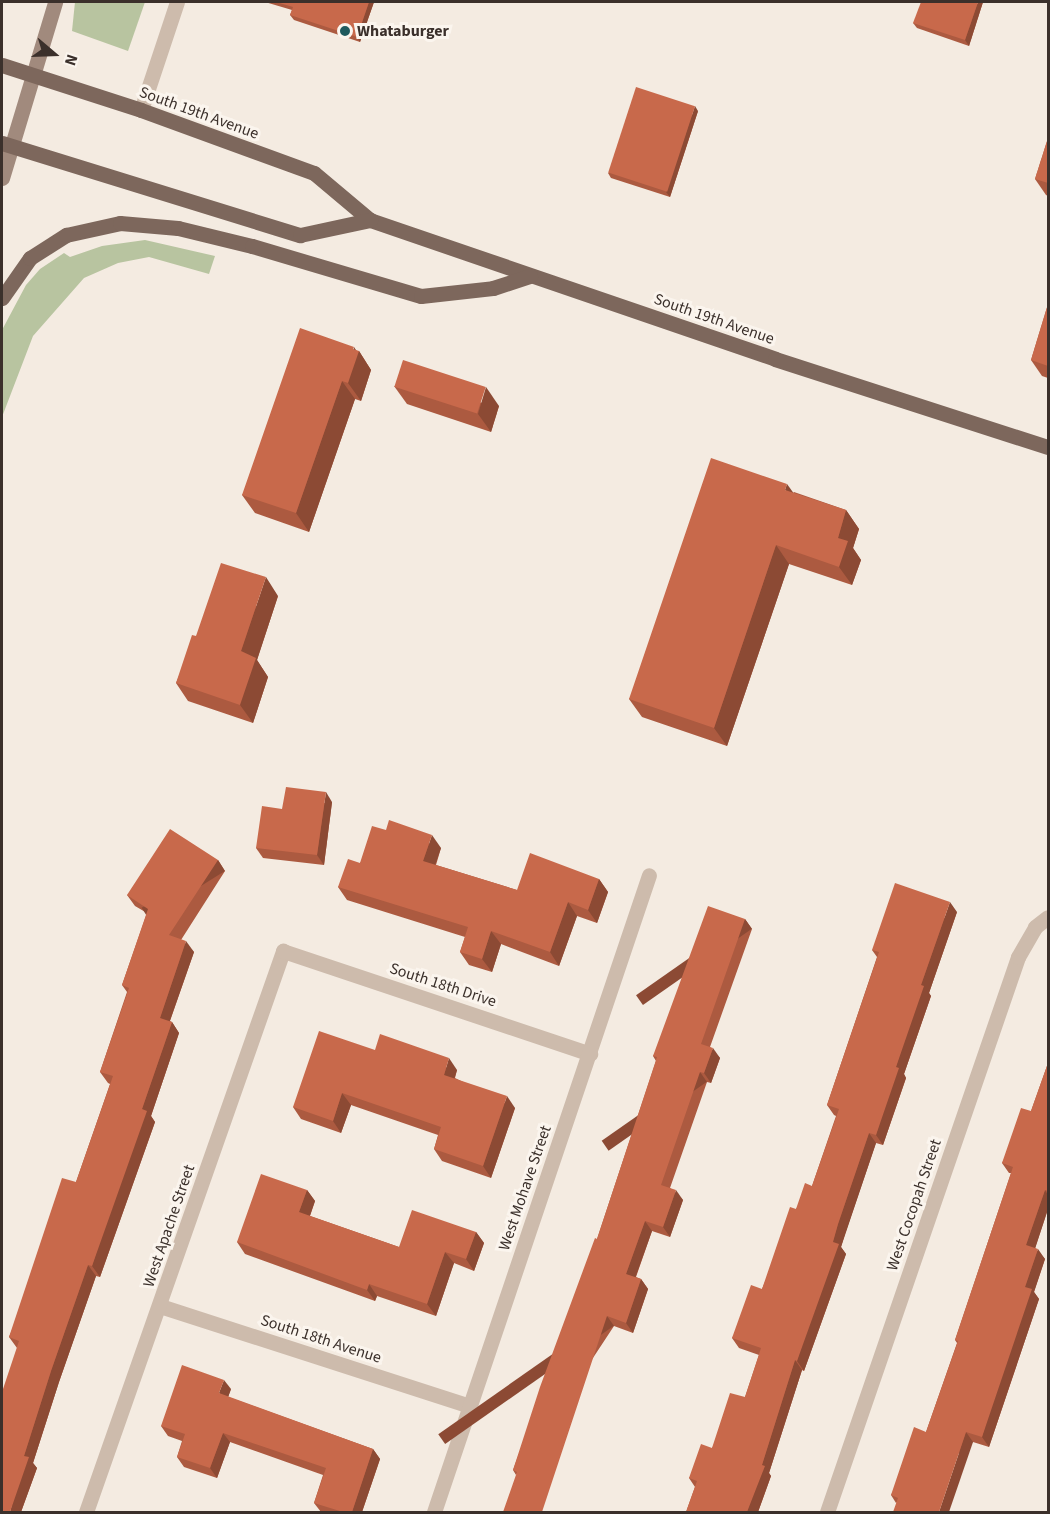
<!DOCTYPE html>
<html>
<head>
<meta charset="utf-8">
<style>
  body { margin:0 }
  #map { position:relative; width:1050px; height:1514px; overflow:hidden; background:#f4ebe1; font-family:"Source Sans 3",sans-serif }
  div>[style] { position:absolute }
  .green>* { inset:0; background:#b8c4a0 }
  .street>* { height:15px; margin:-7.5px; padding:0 7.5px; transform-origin:7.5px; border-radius:7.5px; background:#cdbbac }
  .secondary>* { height:15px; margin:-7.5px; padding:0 7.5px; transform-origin:7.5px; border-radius:7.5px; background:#a18a7d }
  .primary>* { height:15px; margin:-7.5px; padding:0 7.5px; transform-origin:7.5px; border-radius:7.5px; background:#7d675c }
  .wall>* { inset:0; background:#ac5a40 }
  .shaded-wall>* { inset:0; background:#8c4a34; transform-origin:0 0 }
  .building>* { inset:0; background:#c8694b; transform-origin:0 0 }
  .dots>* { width:16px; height:16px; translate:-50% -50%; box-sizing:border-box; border:3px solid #fbf5ee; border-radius:50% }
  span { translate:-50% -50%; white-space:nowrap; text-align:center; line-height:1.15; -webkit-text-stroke:6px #fbf5ee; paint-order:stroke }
  .poi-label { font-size:16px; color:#3b302b; font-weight:700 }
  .left { translate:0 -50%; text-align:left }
  .street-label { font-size:16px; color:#3b302b }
  .frame { position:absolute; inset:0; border:3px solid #3b302b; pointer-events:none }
  .north { position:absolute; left:24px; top:24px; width:60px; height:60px; -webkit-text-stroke:4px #fbf5ee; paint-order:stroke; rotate:109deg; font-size:16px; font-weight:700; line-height:24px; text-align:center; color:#3b302b }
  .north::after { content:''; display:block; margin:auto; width:21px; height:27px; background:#3b302b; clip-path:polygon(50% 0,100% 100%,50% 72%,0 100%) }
</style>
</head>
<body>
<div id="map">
  <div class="green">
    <div style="clip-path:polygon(75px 2px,145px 2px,128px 51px,72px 31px)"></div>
    <div style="clip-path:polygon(145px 240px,215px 256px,209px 274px,149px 257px,118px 263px,84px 278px,33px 336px,2px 417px,2px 330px,26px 285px,40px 269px,64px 253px,70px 257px,102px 246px)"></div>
  </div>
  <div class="street">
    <div style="left:141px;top:110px;width:114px;rotate:-71.6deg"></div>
    <div style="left:160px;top:1306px;width:326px;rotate:17.9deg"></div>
    <div style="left:86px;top:1512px;width:595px;rotate:-70.65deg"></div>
    <div style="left:283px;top:951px;width:324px;rotate:18.5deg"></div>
    <div style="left:434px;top:1512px;width:672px;rotate:-71.35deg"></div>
    <div style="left:827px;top:1512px;width:587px;rotate:-71.01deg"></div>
    <div style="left:1018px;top:957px;width:34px;rotate:-60deg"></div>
    <div style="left:1035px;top:927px;width:16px;rotate:-38deg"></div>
  </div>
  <div class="secondary">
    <div style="left:2px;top:178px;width:184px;rotate:-73.2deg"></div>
  </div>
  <div class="primary">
    <div style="left:2px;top:65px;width:146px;rotate:17.9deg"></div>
    <div style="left:141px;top:110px;width:184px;rotate:20deg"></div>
    <div style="left:314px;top:173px;width:73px;rotate:40deg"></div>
    <div style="left:370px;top:220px;width:428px;rotate:18.9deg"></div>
    <div style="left:775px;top:359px;width:287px;rotate:17.9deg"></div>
    <div style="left:2px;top:143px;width:312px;rotate:17.2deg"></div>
    <div style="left:300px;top:235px;width:72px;rotate:-12.1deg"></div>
    <div style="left:2px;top:298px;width:49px;rotate:-55deg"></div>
    <div style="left:30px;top:258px;width:43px;rotate:-32.6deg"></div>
    <div style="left:66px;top:235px;width:55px;rotate:-12.5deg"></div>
    <div style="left:120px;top:223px;width:58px;rotate:4.9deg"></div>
    <div style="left:178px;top:228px;width:76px;rotate:13.7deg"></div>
    <div style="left:252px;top:246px;width:176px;rotate:16.5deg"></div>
    <div style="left:421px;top:296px;width:72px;rotate:-6.3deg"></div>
    <div style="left:493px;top:288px;width:39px;rotate:-18deg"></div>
  </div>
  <div class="wall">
    <div style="clip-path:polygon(265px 2px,374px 2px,360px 42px,294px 20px,290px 15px,292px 10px)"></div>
    <div style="clip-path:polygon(983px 2px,969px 46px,917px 28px,913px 23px)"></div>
    <div style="clip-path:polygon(698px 111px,670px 197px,611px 178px,608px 173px)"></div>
    <div style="clip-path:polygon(1048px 138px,1048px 196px,1046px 195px,1035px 179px)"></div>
    <div style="clip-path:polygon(1048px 304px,1048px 378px,1042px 376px,1031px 360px)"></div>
    <div style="clip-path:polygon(357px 351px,359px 351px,371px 370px,361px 401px,355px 399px,309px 532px,255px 513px,242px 495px)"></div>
    <div style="clip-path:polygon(394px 386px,499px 406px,491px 432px,407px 404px)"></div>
    <div style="clip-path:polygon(794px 492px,846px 510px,859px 529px,853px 548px,861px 560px,852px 585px,789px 564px,727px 746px,642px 717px,629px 699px)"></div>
    <div style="clip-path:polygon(278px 596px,257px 660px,268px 677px,253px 723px,188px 701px,176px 683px,196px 636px)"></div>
    <div style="clip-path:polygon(332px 802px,324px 865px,263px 858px,256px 848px,282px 809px)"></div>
    <div style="clip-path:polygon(386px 830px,441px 848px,436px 865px,517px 890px,599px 879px,608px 892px,597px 923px,577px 916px,559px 966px,501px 944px,492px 972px,469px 965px,460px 952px,465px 937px,347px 900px,338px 887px,360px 863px)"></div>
    <div style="clip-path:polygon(218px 860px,225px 871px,181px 940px,194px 952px,170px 1021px,172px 1022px,179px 1033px,151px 1116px,155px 1122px,100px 1277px,96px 1276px,59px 1382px,33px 1463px,37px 1468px,21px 1512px,17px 1348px,9px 1337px,76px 1182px,110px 1084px,108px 1083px,100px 1072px,127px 992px,122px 985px,147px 913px,135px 906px,127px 895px)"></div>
    <div style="clip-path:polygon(957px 912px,929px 993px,931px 996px,904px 1074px,906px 1078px,883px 1145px,876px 1143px,845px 1234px,841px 1247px,846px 1254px,804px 1371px,802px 1370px,769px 1473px,771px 1476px,758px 1512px,686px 1512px,695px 1487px,689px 1478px,712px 1448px,745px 1397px,759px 1355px,739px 1348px,732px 1338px,762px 1289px,796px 1209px,812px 1186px,836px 1116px,834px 1115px,827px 1105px,877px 957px,872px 950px)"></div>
    <div style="clip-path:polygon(745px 919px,752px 929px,710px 1047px,720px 1058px,711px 1083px,707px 1082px,670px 1188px,683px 1200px,670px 1237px,652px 1231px,636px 1277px,641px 1279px,648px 1289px,633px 1333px,614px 1326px,516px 1475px,513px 1470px,597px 1239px,656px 1061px,653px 1056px)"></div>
    <div style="clip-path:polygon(375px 1050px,457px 1070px,455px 1078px,515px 1108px,491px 1178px,442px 1161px,434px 1149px,438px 1135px,351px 1105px,341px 1133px,301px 1119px,293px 1107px)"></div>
    <div style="clip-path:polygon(1048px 1063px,1048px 1209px,1035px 1248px,1045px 1259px,1034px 1292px,1039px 1299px,989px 1447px,973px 1442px,896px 1503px,891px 1495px,926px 1432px,957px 1343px,955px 1340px,1011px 1173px,1009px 1173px,1002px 1163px,1031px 1111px)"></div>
    <div style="clip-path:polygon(307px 1190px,315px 1201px,310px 1216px,399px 1247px,476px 1232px,484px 1243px,474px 1271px,454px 1263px,436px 1316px,377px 1296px,375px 1301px,245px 1254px,237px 1242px)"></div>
    <div style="clip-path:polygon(231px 1389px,228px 1397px,373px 1449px,380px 1459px,362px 1512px,321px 1512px,314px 1503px,323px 1475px,230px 1442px,217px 1478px,184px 1467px,177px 1457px,182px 1441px,168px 1436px,161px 1426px)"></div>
  </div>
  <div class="shaded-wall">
    <div style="clip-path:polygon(369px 2px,374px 2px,360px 42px,357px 37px)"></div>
    <div style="clip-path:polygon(978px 2px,983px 2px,969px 46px,965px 40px)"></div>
    <div style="clip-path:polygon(695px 106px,698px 111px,670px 197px,666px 192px)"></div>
    <div style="clip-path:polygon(354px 347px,358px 353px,359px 351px,371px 370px,361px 401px,348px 383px)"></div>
    <div style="clip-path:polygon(342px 381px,355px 399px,309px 532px,296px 513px)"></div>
    <div style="clip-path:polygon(486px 387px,499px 406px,491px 432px,478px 414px)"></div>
    <div style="clip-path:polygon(787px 484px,800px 502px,785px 490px)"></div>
    <div style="clip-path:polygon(846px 510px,859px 529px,853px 548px,861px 560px,852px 585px,839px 567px,838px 538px)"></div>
    <div style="clip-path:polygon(776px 545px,789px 564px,727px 746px,714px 728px)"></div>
    <div style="clip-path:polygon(266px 577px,278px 596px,257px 660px,268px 677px,253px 723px,240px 705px,241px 651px)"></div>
    <div style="clip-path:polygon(326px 792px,332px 802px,324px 865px,317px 855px)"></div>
    <div style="clip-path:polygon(432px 835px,441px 848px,432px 874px,423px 861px)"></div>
    <div style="left:218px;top:860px;width:13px;height:90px;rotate:58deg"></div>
    <div style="clip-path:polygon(599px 879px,608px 892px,597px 923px,588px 910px)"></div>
    <div style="clip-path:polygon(568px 902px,577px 916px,559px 966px,550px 952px)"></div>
    <div style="clip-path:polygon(950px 902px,957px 912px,929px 993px,931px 996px,904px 1074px,906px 1078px,883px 1145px,876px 1135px,896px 1067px,921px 985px)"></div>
    <div style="left:745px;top:919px;width:12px;height:133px;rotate:55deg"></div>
    <div style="clip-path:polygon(491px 931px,501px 944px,492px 972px,482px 959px)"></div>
    <div style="clip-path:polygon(186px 941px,194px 952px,167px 1029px,160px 1018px)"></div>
    <div style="clip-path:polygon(172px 1022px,179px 1033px,151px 1116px,155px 1122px,100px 1277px,92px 1266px,142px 1109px)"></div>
    <div style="clip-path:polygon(713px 1048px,720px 1058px,711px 1083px,704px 1073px)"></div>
    <div style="clip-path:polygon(449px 1058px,457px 1070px,452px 1086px,444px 1075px)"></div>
    <div style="left:700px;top:1072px;width:12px;height:120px;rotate:55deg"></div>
    <div style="clip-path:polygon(342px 1093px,351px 1105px,341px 1133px,333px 1121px)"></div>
    <div style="clip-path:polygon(507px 1096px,515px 1108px,491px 1178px,483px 1166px)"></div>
    <div style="clip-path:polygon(869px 1133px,876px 1143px,841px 1247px,846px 1254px,804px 1371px,797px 1361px,838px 1224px)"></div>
    <div style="clip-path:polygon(307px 1190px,315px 1201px,307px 1224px,299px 1212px)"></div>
    <div style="clip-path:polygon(676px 1190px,683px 1200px,670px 1237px,663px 1227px)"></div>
    <div style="clip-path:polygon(1045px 1190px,1048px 1195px,1048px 1209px,1033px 1255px,1026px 1245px)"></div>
    <div style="clip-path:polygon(645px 1221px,652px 1231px,633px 1284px,626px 1274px)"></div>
    <div style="clip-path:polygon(476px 1232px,484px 1243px,474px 1271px,466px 1259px)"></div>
    <div style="clip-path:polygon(1038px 1249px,1045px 1259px,1034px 1292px,1039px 1299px,989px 1447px,982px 1437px,1025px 1287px)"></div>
    <div style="clip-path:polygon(445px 1252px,454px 1263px,436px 1316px,427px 1304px)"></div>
    <div style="clip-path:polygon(88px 1265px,96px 1276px,59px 1382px,33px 1463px,37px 1468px,21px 1512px,10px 1512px,24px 1456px,51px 1371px)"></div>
    <div style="clip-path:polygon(641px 1279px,648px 1289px,633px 1333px,626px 1323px)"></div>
    <div style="clip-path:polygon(369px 1284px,377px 1296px,375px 1301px,367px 1290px)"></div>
    <div style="left:607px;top:1316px;width:12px;height:206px;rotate:55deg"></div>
    <div style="clip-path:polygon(795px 1360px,802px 1370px,769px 1473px,771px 1476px,758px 1512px,747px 1512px)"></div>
    <div style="clip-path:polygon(224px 1380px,231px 1389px,226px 1403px,219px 1393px)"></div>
    <div style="clip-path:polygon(966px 1432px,973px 1442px,949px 1512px,939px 1512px)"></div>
    <div style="clip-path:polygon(223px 1433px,230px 1442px,217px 1478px,210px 1468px)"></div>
    <div style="clip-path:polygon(373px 1449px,380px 1459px,362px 1512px,352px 1512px)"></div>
  </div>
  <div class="building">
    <div style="clip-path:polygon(276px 2px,369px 2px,357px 37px,290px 15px,293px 7px)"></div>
    <div style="clip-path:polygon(921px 2px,978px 2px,965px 40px,913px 23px)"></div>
    <div style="left:636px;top:87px;width:62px;height:90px;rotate:18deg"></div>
    <div style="clip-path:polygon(1048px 138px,1048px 183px,1035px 179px)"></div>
    <div style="clip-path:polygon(1048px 304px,1048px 366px,1031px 360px)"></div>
    <div style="clip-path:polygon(300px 328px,354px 347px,353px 349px,359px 351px,348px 383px,342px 381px,296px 513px,242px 495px)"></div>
    <div style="left:403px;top:360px;width:87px;height:28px;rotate:18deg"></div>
    <div style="clip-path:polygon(711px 458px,787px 484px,785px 490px,846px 510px,838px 538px,848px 541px,839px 567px,776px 545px,714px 728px,629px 699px)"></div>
    <div style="clip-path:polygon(221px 563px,266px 577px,241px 651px,256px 658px,240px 705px,176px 683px,192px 635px,196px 636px)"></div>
    <div style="clip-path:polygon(286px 787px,326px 792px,317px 855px,256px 848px,262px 806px,282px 809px)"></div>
    <div style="clip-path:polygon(389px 820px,432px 835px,423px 861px,517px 890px,530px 853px,599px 879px,588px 910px,568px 902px,550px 952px,491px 931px,482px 959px,460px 952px,468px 927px,338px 887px,348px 859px,360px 863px,372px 826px,386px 830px)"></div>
    <div style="clip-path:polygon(170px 829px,218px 860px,169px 935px,186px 941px,160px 1018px,172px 1022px,142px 1109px,147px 1111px,92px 1266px,88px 1265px,51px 1371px,24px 1456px,29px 1457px,10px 1512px,2px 1512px,2px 1392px,19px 1341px,9px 1337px,62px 1178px,76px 1182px,113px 1076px,100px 1072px,129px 988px,122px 985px,148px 909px,127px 895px)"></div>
    <div style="clip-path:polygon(895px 883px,950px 902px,921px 985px,924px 986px,896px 1067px,899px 1068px,876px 1135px,869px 1133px,838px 1224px,833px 1242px,839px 1244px,797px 1361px,795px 1360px,762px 1465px,765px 1466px,747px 1512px,686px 1512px,697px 1481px,689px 1478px,701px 1444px,712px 1448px,730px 1393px,745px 1397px,761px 1348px,732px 1338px,751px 1285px,762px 1289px,790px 1207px,796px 1209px,805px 1183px,812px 1186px,839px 1109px,827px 1105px,879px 952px,872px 950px)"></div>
    <div style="clip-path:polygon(708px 906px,745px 919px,701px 1044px,713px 1048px,704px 1073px,700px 1072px,661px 1185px,676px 1190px,663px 1227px,645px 1221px,626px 1274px,641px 1279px,626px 1323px,607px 1316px,542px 1512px,503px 1512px,517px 1472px,513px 1470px,540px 1387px,595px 1238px,597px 1239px,657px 1057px,653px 1056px)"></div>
    <div style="clip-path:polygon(319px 1031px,375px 1050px,380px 1034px,449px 1058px,444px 1075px,507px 1096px,483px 1166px,434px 1149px,441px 1127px,342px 1093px,333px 1121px,293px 1107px)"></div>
    <div style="clip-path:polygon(1048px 1063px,1048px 1191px,1045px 1190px,1026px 1245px,1038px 1249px,1025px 1287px,1032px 1289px,982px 1437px,966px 1432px,939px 1512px,893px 1512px,898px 1498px,891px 1495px,914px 1427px,926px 1432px,958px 1341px,955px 1340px,1013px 1167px,1002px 1163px,1021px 1108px,1031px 1111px)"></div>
    <div style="clip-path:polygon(261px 1174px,307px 1190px,299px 1212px,399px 1247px,412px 1210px,476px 1232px,466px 1259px,445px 1252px,427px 1304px,369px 1284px,367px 1290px,237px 1242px)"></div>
    <div style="clip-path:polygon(182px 1365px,224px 1380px,219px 1393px,373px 1449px,352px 1512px,343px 1512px,314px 1503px,326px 1468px,223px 1433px,210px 1468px,177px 1457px,185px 1434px,161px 1426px)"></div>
  </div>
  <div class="dots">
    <div style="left:345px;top:31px;background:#1f5a5e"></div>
  </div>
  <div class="poi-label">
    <span class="left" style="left:357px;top:31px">Whataburger</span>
  </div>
  <div class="street-label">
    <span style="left:199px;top:113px;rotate:20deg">South 19th Avenue</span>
    <span style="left:714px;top:319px;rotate:19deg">South 19th Avenue</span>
    <span style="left:443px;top:985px;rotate:18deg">South 18th Drive</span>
    <span style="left:525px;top:1188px;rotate:-71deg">West Mohave Street</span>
    <span style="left:914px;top:1205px;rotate:-71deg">West Cocopah Street</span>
    <span style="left:169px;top:1226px;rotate:-71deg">West Apache Street</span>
    <span style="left:321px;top:1339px;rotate:18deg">South 18th Avenue</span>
  </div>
  <div class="frame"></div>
  <div class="north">N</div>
</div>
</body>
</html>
